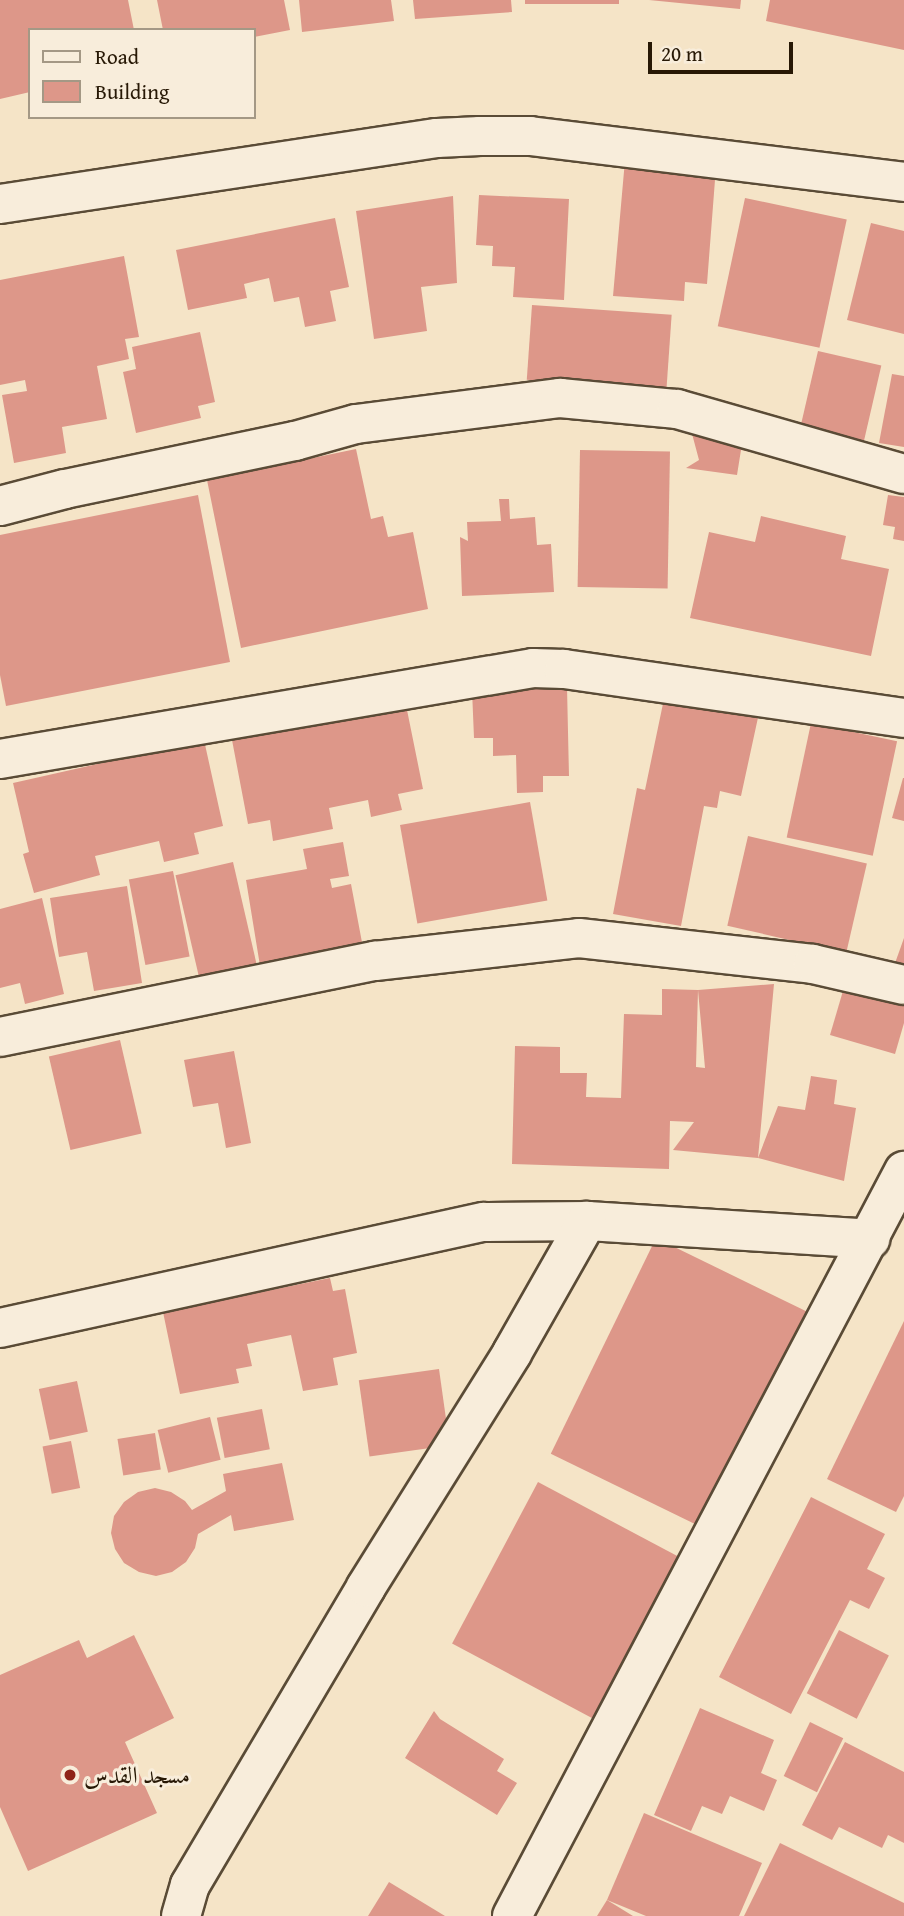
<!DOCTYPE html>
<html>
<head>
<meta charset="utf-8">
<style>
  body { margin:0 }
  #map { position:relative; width:904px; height:1916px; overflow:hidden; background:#f5e4c7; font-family:"Gentium Book Plus",Amiri,serif }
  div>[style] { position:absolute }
  .building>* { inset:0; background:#dd9789; transform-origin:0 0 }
  .roads { filter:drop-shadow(2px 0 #5a4b36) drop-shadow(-2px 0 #5a4b36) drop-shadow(0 2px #5a4b36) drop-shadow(0 -2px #5a4b36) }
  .minor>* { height:38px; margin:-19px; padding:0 19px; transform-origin:19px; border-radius:19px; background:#f8eddb }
  .dots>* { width:19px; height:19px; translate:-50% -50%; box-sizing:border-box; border:4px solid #f8eddb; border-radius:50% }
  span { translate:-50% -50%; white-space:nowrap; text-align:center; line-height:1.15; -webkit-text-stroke:6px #f8eddb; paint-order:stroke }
  .poi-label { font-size:24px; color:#271805 }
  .left { translate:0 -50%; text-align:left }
  .legend { position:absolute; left:28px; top:28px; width:228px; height:91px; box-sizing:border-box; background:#f8eddb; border:2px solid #a49885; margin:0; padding:9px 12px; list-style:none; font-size:21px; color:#271805 }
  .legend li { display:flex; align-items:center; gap:14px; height:35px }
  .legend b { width:35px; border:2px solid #a49885 }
  .scale { position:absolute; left:648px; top:42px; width:145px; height:32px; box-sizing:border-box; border:4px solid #271805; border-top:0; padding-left:9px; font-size:21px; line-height:24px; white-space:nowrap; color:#271805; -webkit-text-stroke:5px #f8eddb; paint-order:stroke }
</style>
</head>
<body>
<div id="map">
  <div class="building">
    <div style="clip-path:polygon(0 0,128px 0,134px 30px,30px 30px,30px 92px,0 99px)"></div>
    <div style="clip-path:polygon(157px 0,284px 0,290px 30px,254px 37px,254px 30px,163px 30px)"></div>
    <div style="clip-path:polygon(299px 0,391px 0,394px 21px,302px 32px)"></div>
    <div style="clip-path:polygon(413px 0,511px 0,512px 12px,415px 19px)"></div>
    <div style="left:525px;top:0;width:94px;height:4px"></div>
    <div style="clip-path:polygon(649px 0,741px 0,740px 9px)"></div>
    <div style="clip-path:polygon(770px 0,904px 0,904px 50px,766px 21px)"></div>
    <div style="clip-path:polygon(625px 160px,716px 167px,707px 284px,685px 282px,684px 301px,613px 296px)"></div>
    <div style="clip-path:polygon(479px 195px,569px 199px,564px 300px,513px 297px,515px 267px,492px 266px,493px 246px,476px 245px)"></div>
    <div style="clip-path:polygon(453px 196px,457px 283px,421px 287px,427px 331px,374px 339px,356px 211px)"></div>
    <div style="left:745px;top:198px;width:104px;height:131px;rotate:12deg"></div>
    <div style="clip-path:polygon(335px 218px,349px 287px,330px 291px,336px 321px,305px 327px,299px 297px,274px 302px,269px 278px,244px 284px,247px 298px,188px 310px,176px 250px)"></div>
    <div style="clip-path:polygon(871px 223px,904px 231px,904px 334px,847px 320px)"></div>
    <div style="clip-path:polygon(124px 256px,139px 337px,125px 339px,129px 359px,97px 366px,107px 419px,62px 427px,66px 453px,14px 463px,2px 395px,27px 391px,25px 380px,0 385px,0 280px)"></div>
    <div style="left:532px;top:305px;width:140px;height:75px;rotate:4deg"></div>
    <div style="clip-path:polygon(200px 332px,215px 402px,198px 406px,201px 418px,136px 433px,123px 372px,136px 369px,132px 347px)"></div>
    <div style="left:818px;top:351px;width:65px;height:84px;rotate:13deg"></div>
    <div style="clip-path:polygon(892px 374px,904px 376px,904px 447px,879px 443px)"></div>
    <div style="clip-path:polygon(691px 430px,764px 454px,741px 450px,737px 475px,686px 468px,699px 460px)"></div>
    <div style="clip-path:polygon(356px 449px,371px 519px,383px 516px,388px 537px,413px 532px,428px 609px,241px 648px,207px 480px)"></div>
    <div style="left:580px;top:450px;width:90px;height:137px;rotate:1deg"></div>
    <div style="clip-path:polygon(198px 495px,230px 662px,6px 706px,0 675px,0 535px)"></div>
    <div style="clip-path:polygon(888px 495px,904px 497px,904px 541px,893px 539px,895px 527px,883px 525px)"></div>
    <div style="clip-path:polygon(499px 499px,509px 499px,510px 519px,535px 517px,537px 545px,551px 544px,554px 592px,462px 596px,460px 537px,468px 541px,467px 522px,501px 521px)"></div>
    <div style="clip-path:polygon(761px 516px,846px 536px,841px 559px,889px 569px,871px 656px,690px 618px,709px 532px,755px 542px)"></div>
    <div style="clip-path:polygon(567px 687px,569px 776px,543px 776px,543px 792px,517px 793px,516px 755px,493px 756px,493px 738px,474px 738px,472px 690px)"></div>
    <div style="clip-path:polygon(665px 694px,759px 713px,741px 796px,720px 791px,717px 808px,704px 806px,681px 926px,613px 914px,637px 788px,645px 790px)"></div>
    <div style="clip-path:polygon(406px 705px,423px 789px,398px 794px,402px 810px,371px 817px,368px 800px,329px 808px,333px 829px,273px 841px,270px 820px,248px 824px,232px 740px)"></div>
    <div style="left:811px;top:723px;width:88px;height:117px;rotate:12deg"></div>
    <div style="clip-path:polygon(204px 740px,223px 826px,194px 833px,199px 854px,164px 862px,159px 841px,95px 856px,100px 875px,34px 893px,23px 854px,29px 852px,13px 783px)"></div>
    <div style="clip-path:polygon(903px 778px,904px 778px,904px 821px,892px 818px)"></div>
    <div style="left:530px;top:802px;width:100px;height:132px;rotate:80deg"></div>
    <div style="left:748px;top:836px;width:122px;height:92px;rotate:13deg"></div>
    <div style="clip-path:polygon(343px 842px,349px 876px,330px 879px,332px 888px,351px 884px,364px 953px,261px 972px,246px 880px,307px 869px,303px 849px)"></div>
    <div style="left:233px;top:862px;width:112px;height:59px;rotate:77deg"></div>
    <div style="left:173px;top:871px;width:87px;height:45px;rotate:79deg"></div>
    <div style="clip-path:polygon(127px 886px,142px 983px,94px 991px,87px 952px,59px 957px,50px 898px)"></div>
    <div style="clip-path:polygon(42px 898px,64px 994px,25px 1004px,20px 983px,0 988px,0 909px)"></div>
    <div style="clip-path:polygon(904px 938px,904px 969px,894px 966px)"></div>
    <div style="clip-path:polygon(evenodd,774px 984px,758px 1158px,778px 1106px,805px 1110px,811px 1076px,837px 1080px,834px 1104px,856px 1108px,844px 1181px,758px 1158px,673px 1150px,694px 1122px,670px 1121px,669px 1169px,512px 1164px,515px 1046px,560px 1047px,560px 1073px,587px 1073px,586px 1097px,621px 1098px,624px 1014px,662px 1015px,662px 989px,698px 990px,774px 984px,698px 990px,705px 1068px,696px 1067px,698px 990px)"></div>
    <div style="clip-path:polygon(845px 984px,904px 1001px,904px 1023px,895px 1054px,830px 1035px)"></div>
    <div style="left:120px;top:1040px;width:96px;height:73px;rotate:77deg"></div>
    <div style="clip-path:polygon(234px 1051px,251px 1143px,226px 1148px,218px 1103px,193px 1107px,184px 1060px)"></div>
    <div style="left:656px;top:1238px;width:178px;height:240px;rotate:26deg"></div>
    <div style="clip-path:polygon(330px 1278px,333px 1291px,345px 1289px,357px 1353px,333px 1358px,338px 1385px,303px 1391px,291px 1335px,247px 1344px,252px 1366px,236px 1369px,239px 1383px,180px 1394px,163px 1312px)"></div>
    <div style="clip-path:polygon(904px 1321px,904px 1496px,896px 1512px,827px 1479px)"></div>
    <div style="left:439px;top:1369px;width:77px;height:81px;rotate:82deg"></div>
    <div style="left:77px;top:1381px;width:52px;height:39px;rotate:78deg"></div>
    <div style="left:262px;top:1409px;width:41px;height:46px;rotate:79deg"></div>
    <div style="left:210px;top:1417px;width:44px;height:54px;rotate:76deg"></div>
    <div style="left:155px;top:1433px;width:37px;height:38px;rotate:81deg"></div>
    <div style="left:71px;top:1441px;width:48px;height:29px;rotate:79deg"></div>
    <div style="clip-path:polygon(282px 1463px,294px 1520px,234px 1531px,231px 1515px,198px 1534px,195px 1548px,186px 1562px,172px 1572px,156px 1576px,139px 1572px,124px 1563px,115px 1549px,111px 1533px,114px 1516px,124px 1502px,138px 1492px,155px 1488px,171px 1492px,185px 1501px,192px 1510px,226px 1491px,223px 1474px)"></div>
    <div style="left:538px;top:1482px;width:170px;height:183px;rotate:28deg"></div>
    <div style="clip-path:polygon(811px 1497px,885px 1534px,867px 1569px,885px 1578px,869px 1609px,850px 1600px,791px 1714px,719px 1677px)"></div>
    <div style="left:839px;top:1630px;width:56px;height:71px;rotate:27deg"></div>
    <div style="clip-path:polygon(134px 1635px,174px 1718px,125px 1742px,157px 1813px,28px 1871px,0 1807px,0 1675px,79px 1640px,87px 1658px)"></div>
    <div style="clip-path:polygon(700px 1708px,774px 1740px,761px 1773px,777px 1780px,764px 1811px,730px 1796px,722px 1814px,702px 1806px,691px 1831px,654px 1815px)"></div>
    <div style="clip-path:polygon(434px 1711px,440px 1719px,504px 1759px,497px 1771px,517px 1783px,497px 1815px,405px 1758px)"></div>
    <div style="left:810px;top:1722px;width:37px;height:60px;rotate:26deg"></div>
    <div style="clip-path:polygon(845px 1742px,904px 1772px,904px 1843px,888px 1835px,882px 1848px,839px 1827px,832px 1840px,802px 1825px)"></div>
    <div style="clip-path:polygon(644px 1813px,762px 1863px,739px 1916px,646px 1916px,607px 1900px)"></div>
    <div style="clip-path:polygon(780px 1843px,904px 1903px,904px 1916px,744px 1916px)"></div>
    <div style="clip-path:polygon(389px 1882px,445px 1916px,368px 1916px)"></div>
    <div style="clip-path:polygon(607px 1900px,633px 1916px,597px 1916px)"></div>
  </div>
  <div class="roads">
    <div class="minor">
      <div style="left:0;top:204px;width:442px;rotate:-8.6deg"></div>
      <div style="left:437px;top:138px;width:43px;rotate:-2.7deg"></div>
      <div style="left:480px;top:136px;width:50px"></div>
      <div style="left:530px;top:136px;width:377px;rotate:7deg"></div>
      <div style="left:0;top:506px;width:67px;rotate:-14.7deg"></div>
      <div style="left:65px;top:489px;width:235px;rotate:-11.8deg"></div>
      <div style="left:295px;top:441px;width:63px;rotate:-15.6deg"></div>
      <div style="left:356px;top:424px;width:206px;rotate:-7.3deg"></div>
      <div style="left:560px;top:398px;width:118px;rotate:5.4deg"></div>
      <div style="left:677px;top:409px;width:236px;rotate:16deg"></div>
      <div style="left:0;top:759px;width:541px;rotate:-9.69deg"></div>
      <div style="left:533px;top:668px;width:31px;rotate:2deg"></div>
      <div style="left:564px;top:669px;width:344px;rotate:8.2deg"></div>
      <div style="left:0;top:1037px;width:383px;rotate:-11.5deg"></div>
      <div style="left:375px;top:961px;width:205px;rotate:-6.4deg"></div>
      <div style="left:579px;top:938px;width:235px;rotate:6.3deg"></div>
      <div style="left:813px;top:964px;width:93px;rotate:13deg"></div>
      <div style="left:0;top:1328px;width:495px;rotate:-12.4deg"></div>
      <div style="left:484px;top:1222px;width:103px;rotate:-0.6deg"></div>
      <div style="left:587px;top:1221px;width:284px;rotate:3.6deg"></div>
      <div style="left:181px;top:1916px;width:32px;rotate:-74deg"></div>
      <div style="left:190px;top:1885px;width:346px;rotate:-59.4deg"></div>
      <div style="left:366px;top:1587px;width:276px;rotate:-58deg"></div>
      <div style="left:512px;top:1353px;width:152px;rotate:-60.4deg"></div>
      <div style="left:512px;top:1916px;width:842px;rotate:-62.25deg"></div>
    </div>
  </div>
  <div class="dots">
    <div style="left:70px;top:1775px;background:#8f2418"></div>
  </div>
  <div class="poi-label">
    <span class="left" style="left:84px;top:1775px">مسجد القدس</span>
  </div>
  <ul class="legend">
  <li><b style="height:9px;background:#f8eddb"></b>Road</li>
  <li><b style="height:19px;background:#dd9789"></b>Building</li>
  </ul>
  <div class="scale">20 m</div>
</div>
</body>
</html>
